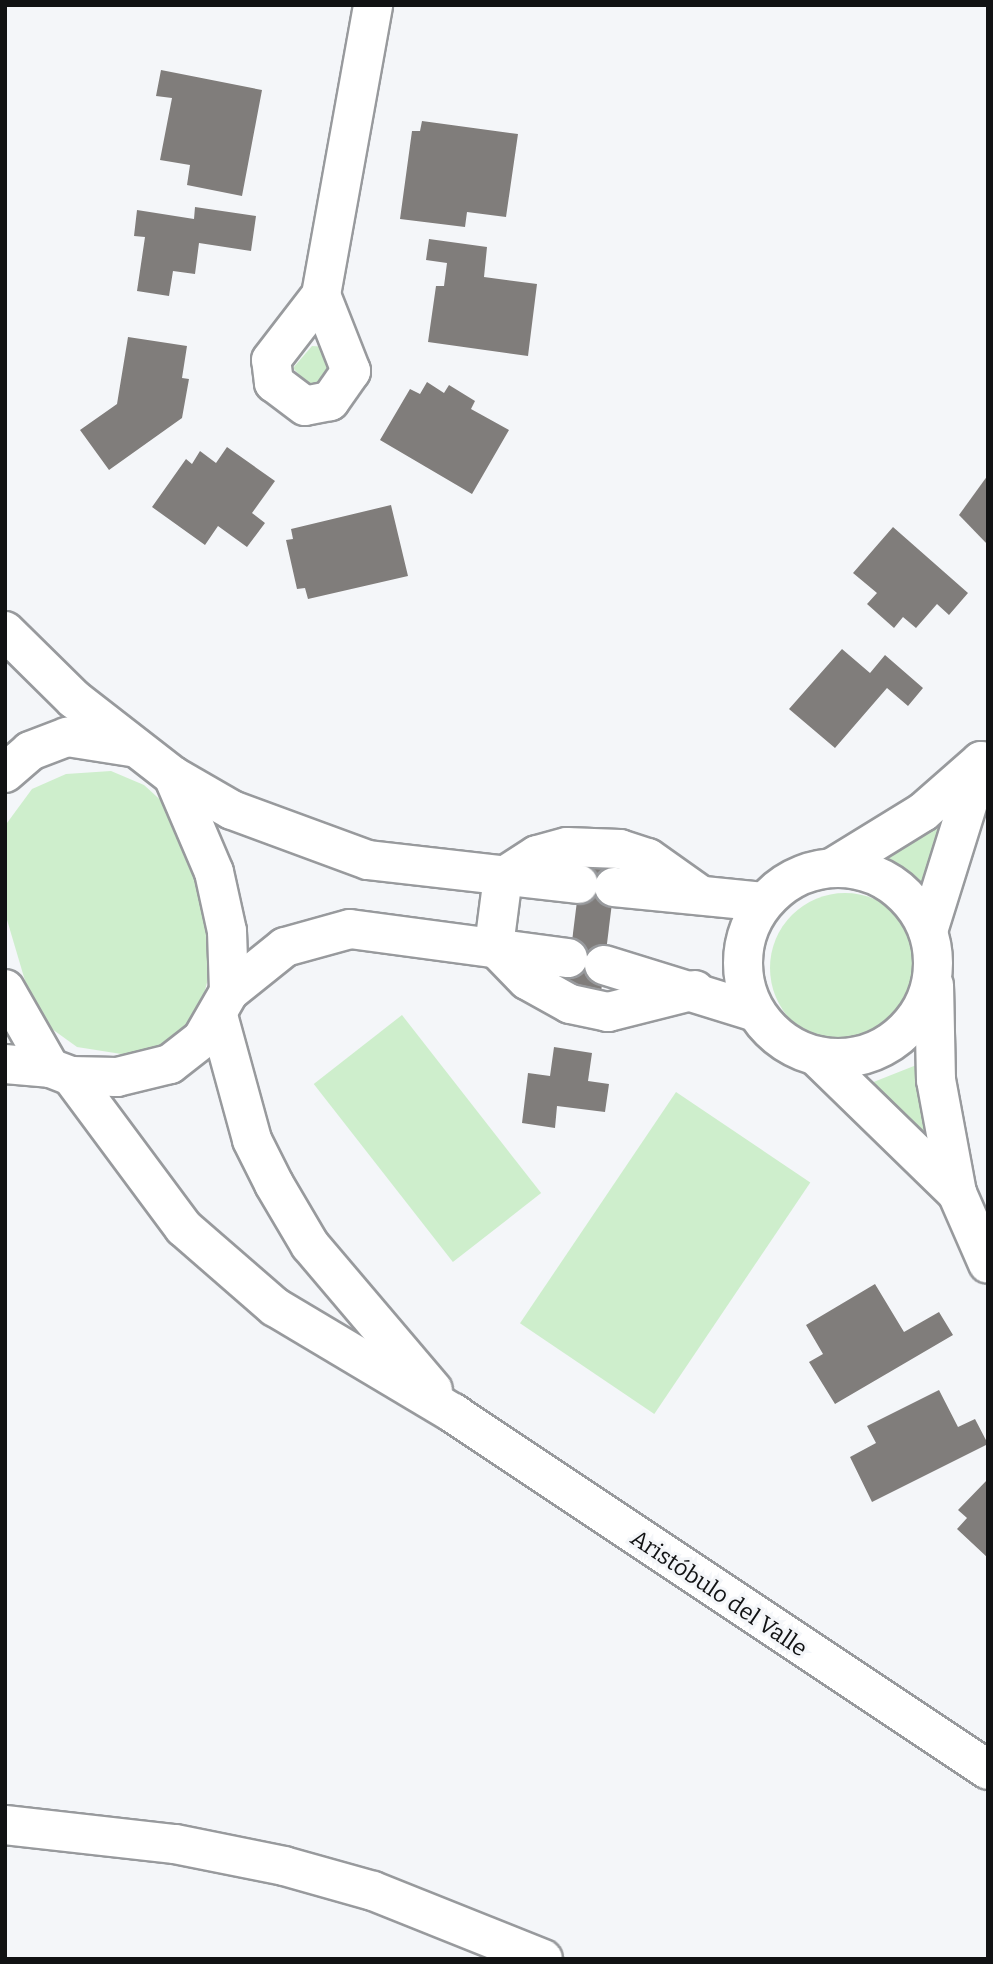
<!DOCTYPE html>
<html>
<head>
<meta charset="utf-8">
<style>
  body { margin:0 }
  #map { position:relative; width:993px; height:1964px; overflow:hidden; background:#f4f6f9; font-family:Bitter,serif }
  div>[style] { position:absolute }
  .green>* { inset:0; background:#ceeecc; transform-origin:0 0 }
  .round { border-radius:50% }
  .building>* { inset:0; background:#807d7b; transform-origin:0 0 }
  .roads { filter:drop-shadow(2px 0 #989a9d) drop-shadow(-2px 0 #989a9d) drop-shadow(0 2px #989a9d) drop-shadow(0 -2px #989a9d) }
  .minor>* { height:38px; margin:-19px; padding:0 19px; transform-origin:19px; border-radius:19px; background:#fff }
  .minor>.ring { margin:-19px; padding:0; box-sizing:content-box; background:none; border:38px solid #fff; border-radius:50% }
  .tertiary>* { height:38px; margin:-19px; padding:0 19px; transform-origin:19px; border-radius:19px; background:#fff }
  span { translate:-50% -50%; white-space:nowrap; text-align:center; line-height:1.15; -webkit-text-stroke:6px #f4f6f9; paint-order:stroke }
  .street-label { font-size:23px; color:#111213 }
  .frame { position:absolute; inset:0; border:7px solid #111213; pointer-events:none }
</style>
</head>
<body>
<div id="map">
  <div class="green">
    <div style="clip-path:polygon(312px 346px,328px 347px,339px 360px,316px 393px,293px 368px)"></div>
    <div style="clip-path:polygon(111px 771px,144px 785px,167px 806px,201px 889px,211px 967px,202px 1002px,186px 1026px,156px 1049px,134px 1056px,77px 1047px,52px 1029px,26px 984px,5px 913px,7px 823px,32px 789px,66px 774px)"></div>
    <div style="clip-path:polygon(952px 807px,932px 892px,884px 860px)"></div>
    <div class="round" style="left:770px;top:893px;width:150px;height:150px"></div>
    <div style="left:402px;top:1015px;width:226px;height:112px;rotate:52deg"></div>
    <div style="clip-path:polygon(919px 1064px,928px 1143px,871px 1083px)"></div>
    <div style="left:676px;top:1092px;width:162px;height:279px;rotate:34deg"></div>
  </div>
  <div class="building">
    <div style="clip-path:polygon(161px 70px,262px 90px,242px 196px,187px 185px,190px 165px,160px 160px,172px 98px,156px 96px)"></div>
    <div style="clip-path:polygon(422px 121px,518px 134px,506px 217px,467px 212px,465px 227px,400px 219px,412px 131px,420px 131px)"></div>
    <div style="clip-path:polygon(195px 207px,256px 216px,251px 251px,199px 243px,195px 274px,173px 271px,169px 296px,137px 291px,145px 237px,134px 236px,137px 210px,194px 219px)"></div>
    <div style="clip-path:polygon(429px 239px,487px 247px,484px 277px,537px 284px,528px 356px,428px 342px,436px 286px,444px 286px,447px 263px,426px 260px)"></div>
    <div style="clip-path:polygon(128px 337px,187px 346px,182px 378px,189px 379px,182px 418px,109px 470px,80px 430px,117px 404px)"></div>
    <div style="clip-path:polygon(427px 382px,444px 393px,449px 385px,475px 401px,471px 409px,509px 430px,472px 494px,380px 440px,410px 389px,420px 394px)"></div>
    <div style="clip-path:polygon(227px 447px,275px 481px,252px 513px,265px 523px,247px 547px,218px 526px,205px 545px,152px 507px,186px 459px,192px 464px,200px 451px,216px 463px)"></div>
    <div style="clip-path:polygon(988px 475px,988px 545px,959px 515px)"></div>
    <div style="clip-path:polygon(391px 505px,408px 576px,308px 599px,305px 588px,297px 589px,286px 540px,293px 539px,291px 529px)"></div>
    <div style="clip-path:polygon(893px 527px,968px 593px,949px 615px,937px 604px,916px 628px,903px 617px,894px 628px,867px 604px,877px 593px,853px 573px)"></div>
    <div style="clip-path:polygon(842px 649px,870px 673px,885px 655px,923px 688px,908px 706px,887px 688px,835px 748px,789px 709px)"></div>
    <div style="left:582px;top:860px;width:35px;height:127px;rotate:7deg"></div>
    <div style="clip-path:polygon(554px 1047px,592px 1053px,588px 1081px,609px 1084px,605px 1112px,557px 1106px,555px 1128px,522px 1123px,528px 1073px,550px 1076px)"></div>
    <div style="clip-path:polygon(875px 1284px,904px 1332px,939px 1312px,953px 1335px,835px 1404px,809px 1362px,823px 1354px,806px 1325px)"></div>
    <div style="clip-path:polygon(939px 1390px,958px 1427px,975px 1419px,988px 1444px,872px 1502px,850px 1457px,876px 1443px,867px 1426px)"></div>
    <div style="clip-path:polygon(988px 1479px,988px 1558px,957px 1529px,967px 1518px,958px 1510px)"></div>
  </div>
  <div class="roads">
    <div class="minor">
      <div style="left:321px;top:295px;width:295px;rotate:-79.8deg"></div>
      <div style="left:321px;top:295px;width:82px;rotate:68.5deg"></div>
      <div style="left:351px;top:371px;width:37px;rotate:125deg"></div>
      <div style="left:330px;top:401px;width:25px;rotate:169deg"></div>
      <div style="left:305px;top:406px;width:39px;rotate:-143deg"></div>
      <div style="left:274px;top:383px;width:23px;rotate:-97deg"></div>
      <div style="left:271px;top:360px;width:82px;rotate:-52.4deg"></div>
      <div style="left:173px;top:776px;width:68px;rotate:30deg"></div>
      <div style="left:232px;top:810px;width:145px;rotate:20.2deg"></div>
      <div style="left:368px;top:860px;width:212px;rotate:6.5deg"></div>
      <div style="left:832px;top:868px;width:107px;rotate:-31.6deg"></div>
      <div style="left:923px;top:812px;width:77px;rotate:-41.3deg"></div>
      <div style="left:981px;top:761px;width:178px;rotate:107.3deg"></div>
      <div class="ring" style="left:743px;top:868px;width:152px;height:152px"></div>
      <div style="left:614px;top:887px;width:150px;rotate:5.7deg"></div>
      <div style="left:604px;top:965px;width:159px;rotate:17.2deg"></div>
      <div style="left:695px;top:990px;width:90px;rotate:165.8deg"></div>
      <div style="left:608px;top:1012px;width:39px;rotate:-168deg"></div>
      <div style="left:570px;top:1004px;width:49px;rotate:-150.8deg"></div>
      <div style="left:527px;top:980px;width:47px;rotate:-134.1deg"></div>
      <div style="left:494px;top:946px;width:70px;rotate:-82.6deg"></div>
      <div style="left:503px;top:877px;width:40px;rotate:-32.9deg"></div>
      <div style="left:537px;top:855px;width:31px;rotate:-15deg"></div>
      <div style="left:567px;top:847px;width:53px;rotate:2.2deg"></div>
      <div style="left:620px;top:849px;width:29px;rotate:18deg"></div>
      <div style="left:648px;top:858px;width:64px;rotate:35.4deg"></div>
      <div style="left:229px;top:992px;width:72px;rotate:-38.8deg"></div>
      <div style="left:285px;top:947px;width:67px;rotate:-15.5deg"></div>
      <div style="left:350px;top:929px;width:220px;rotate:7.6deg"></div>
      <div style="left:816px;top:1056px;width:197px;rotate:44.2deg"></div>
      <div style="left:957px;top:1193px;width:115px;rotate:-100.5deg"></div>
      <div style="left:936px;top:1080px;width:95px;rotate:-91.2deg"></div>
      <div style="left:5px;top:1064px;width:45px;rotate:5.1deg"></div>
      <div style="left:957px;top:1193px;width:77px;rotate:66.4deg"></div>
      <div style="left:5px;top:1825px;width:171px;rotate:6.4deg"></div>
      <div style="left:175px;top:1844px;width:111px;rotate:11.4deg"></div>
      <div style="left:284px;top:1866px;width:92px;rotate:15.7deg"></div>
      <div style="left:373px;top:1891px;width:183px;rotate:21.8deg"></div>
    </div>
    <div class="tertiary">
      <div style="left:5px;top:631px;width:97px;rotate:44.6deg"></div>
      <div style="left:74px;top:699px;width:125px;rotate:37.9deg"></div>
      <div style="left:173px;top:776px;width:104px;rotate:66.9deg"></div>
      <div style="left:214px;top:872px;width:60px;rotate:77.6deg"></div>
      <div style="left:227px;top:931px;width:61px;rotate:88.1deg"></div>
      <div style="left:229px;top:992px;width:54px;rotate:119.9deg"></div>
      <div style="left:202px;top:1039px;width:41px;rotate:142deg"></div>
      <div style="left:170px;top:1064px;width:55px;rotate:166.2deg"></div>
      <div style="left:117px;top:1077px;width:46px;rotate:-178.8deg"></div>
      <div style="left:71px;top:1076px;width:22px;rotate:-159deg"></div>
      <div style="left:50px;top:1068px;width:91px;rotate:-119.7deg"></div>
      <div style="left:5px;top:773px;width:33px;rotate:-41deg"></div>
      <div style="left:30px;top:751px;width:40px;rotate:-21deg"></div>
      <div style="left:67px;top:737px;width:65px;rotate:8.9deg"></div>
      <div style="left:219px;top:1019px;width:125px;rotate:74.7deg"></div>
      <div style="left:252px;top:1140px;width:49px;rotate:63.4deg"></div>
      <div style="left:274px;top:1184px;width:71px;rotate:59.5deg"></div>
      <div style="left:310px;top:1245px;width:190px;rotate:49.7deg"></div>
      <div style="left:71px;top:1076px;width:189px;rotate:53.4deg"></div>
      <div style="left:184px;top:1228px;width:121px;rotate:41deg"></div>
      <div style="left:275px;top:1307px;width:207px;rotate:30.8deg"></div>
      <div style="left:453px;top:1413px;width:643px;rotate:33.71deg"></div>
    </div>
  </div>
  <div class="street-label">
    <span style="left:719px;top:1593px;rotate:34deg">Aristóbulo del Valle</span>
  </div>
  <div class="frame"></div>
</div>
</body>
</html>
